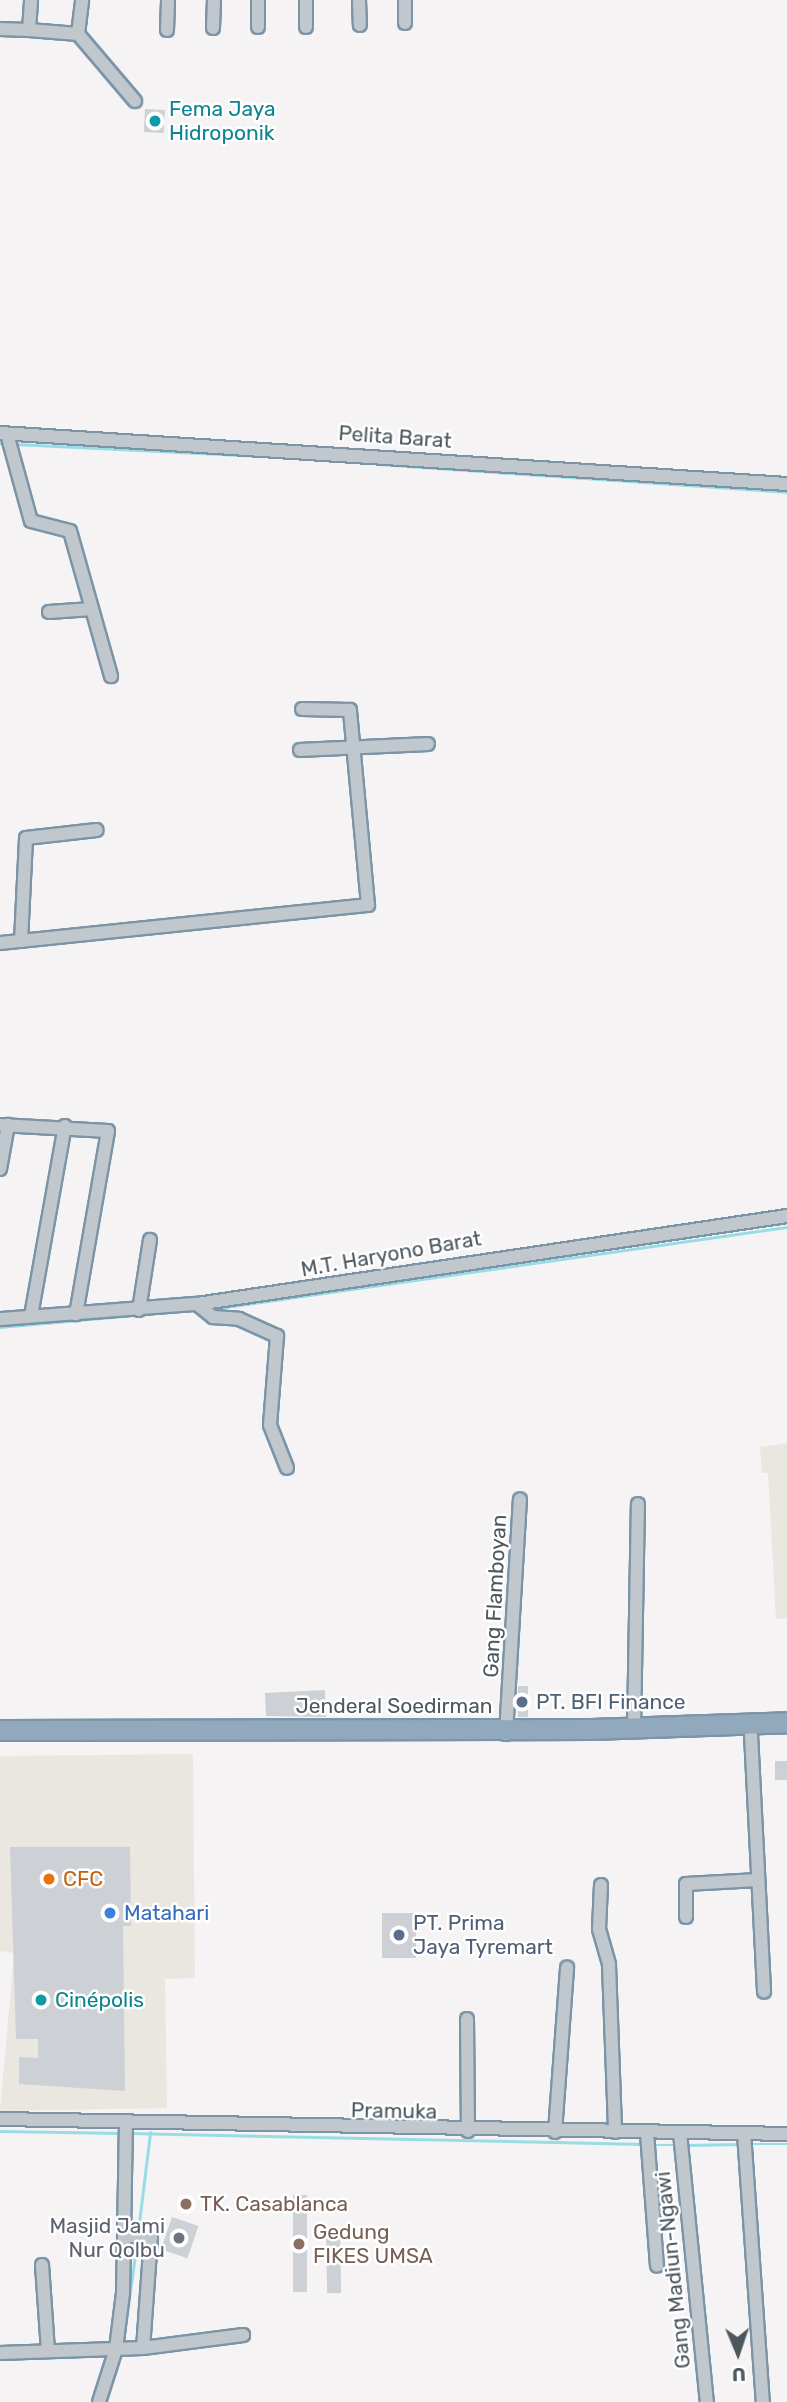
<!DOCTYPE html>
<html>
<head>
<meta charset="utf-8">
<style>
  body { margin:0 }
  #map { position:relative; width:787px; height:2402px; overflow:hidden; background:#f5f3f3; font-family:Rubik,sans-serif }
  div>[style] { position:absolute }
  .commercial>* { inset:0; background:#eae7e1 }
  .stream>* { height:2.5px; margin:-1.25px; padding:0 1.25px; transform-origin:1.25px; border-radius:1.25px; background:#98dce5 }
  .building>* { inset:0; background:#cdd0d4; transform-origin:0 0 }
  .roads { filter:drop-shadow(2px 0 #7b94a7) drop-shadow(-2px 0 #7b94a7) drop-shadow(0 2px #7b94a7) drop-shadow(0 -2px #7b94a7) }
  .minor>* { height:12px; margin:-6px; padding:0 6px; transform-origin:6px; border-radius:6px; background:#c0c8cd }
  .highway>* { height:19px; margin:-9.5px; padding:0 9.5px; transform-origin:9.5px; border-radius:9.5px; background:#90a9bc }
  .dots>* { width:19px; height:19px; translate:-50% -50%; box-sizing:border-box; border:4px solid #fff; border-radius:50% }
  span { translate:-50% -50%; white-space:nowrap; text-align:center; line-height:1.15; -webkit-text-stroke:5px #fff; paint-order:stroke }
  .culture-label { font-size:21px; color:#0d838f }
  .left { translate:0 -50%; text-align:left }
  .street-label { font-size:21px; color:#4c575e }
  .service-label { font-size:21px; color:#4e5e75 }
  .food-label { font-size:21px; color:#c56008 }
  .shop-label { font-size:21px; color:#366cbe }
  .education-label { font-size:21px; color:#785e54 }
  .worship-label { font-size:21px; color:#5b616d }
  .right { translate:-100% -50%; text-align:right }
  .north { position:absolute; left:703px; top:2318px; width:70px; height:70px; -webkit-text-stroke:5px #fff; paint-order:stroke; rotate:178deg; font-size:19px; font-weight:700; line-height:28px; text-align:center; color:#4c575e }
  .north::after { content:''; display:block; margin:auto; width:24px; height:32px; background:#4c575e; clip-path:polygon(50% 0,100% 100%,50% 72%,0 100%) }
</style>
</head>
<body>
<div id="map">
  <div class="commercial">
    <div style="clip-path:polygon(787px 1443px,787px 1618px,776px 1619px,768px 1473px,762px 1473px,760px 1447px)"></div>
    <div style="clip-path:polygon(193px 1754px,195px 1978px,165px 1979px,167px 2108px,0 2111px,14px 1953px,0 1951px,0 1756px)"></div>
  </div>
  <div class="stream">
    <div style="left:0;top:444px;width:1px"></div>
    <div style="left:15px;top:444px;width:249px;rotate:2.8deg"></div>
    <div style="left:378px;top:464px;width:410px;rotate:3.9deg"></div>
    <div style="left:212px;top:1309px;width:581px;rotate:-8.12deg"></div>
    <div style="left:0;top:1327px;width:182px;rotate:-5.1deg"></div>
    <div style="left:0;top:2131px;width:122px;rotate:0.9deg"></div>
    <div style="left:129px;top:2133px;width:515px;rotate:1.22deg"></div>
    <div style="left:748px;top:2144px;width:39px"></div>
    <div style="left:654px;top:2145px;width:25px"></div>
    <div style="left:685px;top:2145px;width:57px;rotate:-1deg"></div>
    <div style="left:138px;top:2231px;width:99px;rotate:-83deg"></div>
    <div style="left:123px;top:2342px;width:102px;rotate:-82.1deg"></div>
    <div style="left:106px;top:2402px;width:39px;rotate:-73deg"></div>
  </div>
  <div class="building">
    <div style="left:145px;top:109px;width:20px;height:23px;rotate:3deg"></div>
    <div style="left:518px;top:1686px;width:10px;height:31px"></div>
    <div style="clip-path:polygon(325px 1690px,326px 1717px,266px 1716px,265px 1693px)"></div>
    <div style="left:775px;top:1761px;width:12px;height:19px"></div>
    <div style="clip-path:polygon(10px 1847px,130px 1847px,131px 1926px,123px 1926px,125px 2091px,19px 2084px,19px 2057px,38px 2058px,38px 2039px,16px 2039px)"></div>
    <div style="left:382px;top:1913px;width:34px;height:45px"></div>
    <div style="left:293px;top:2195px;width:14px;height:97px"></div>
    <div style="left:172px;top:2217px;width:28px;height:34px;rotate:19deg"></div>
    <div style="left:340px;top:2228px;width:65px;height:14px;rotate:89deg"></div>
  </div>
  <div class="roads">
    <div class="minor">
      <div style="left:258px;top:0;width:27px;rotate:90deg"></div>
      <div style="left:306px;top:0;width:27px;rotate:90deg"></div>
      <div style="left:359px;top:0;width:25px;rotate:88deg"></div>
      <div style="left:405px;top:0;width:23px;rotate:90deg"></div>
      <div style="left:213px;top:28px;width:28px;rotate:-88deg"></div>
      <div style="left:0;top:29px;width:29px;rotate:2deg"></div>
      <div style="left:29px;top:30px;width:30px;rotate:-86deg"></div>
      <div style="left:29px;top:30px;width:49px;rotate:4.7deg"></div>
      <div style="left:78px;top:34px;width:34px;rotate:-83deg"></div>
      <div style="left:167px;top:30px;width:30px;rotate:-88deg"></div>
      <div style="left:78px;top:34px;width:88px;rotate:49.6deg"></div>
      <div style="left:0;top:433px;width:789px;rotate:3.71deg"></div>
      <div style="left:7px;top:434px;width:90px;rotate:74.6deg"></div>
      <div style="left:31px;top:521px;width:40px;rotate:14.4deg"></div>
      <div style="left:70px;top:531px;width:151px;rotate:74.2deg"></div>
      <div style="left:49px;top:612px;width:43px;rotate:-4deg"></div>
      <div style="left:300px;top:750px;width:128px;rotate:-2.7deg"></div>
      <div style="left:21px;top:941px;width:103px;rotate:-87.2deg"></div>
      <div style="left:26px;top:838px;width:71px;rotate:-6.4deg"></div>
      <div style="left:0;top:943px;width:370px;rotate:-5.9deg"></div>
      <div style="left:368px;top:905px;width:196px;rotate:-95.3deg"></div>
      <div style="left:350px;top:710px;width:48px;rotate:-178.8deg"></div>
      <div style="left:0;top:1125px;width:108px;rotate:3.2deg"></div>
      <div style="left:108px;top:1131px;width:186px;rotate:99.9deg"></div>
      <div style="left:0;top:1169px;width:45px;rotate:-79.7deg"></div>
      <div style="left:197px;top:1304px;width:21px;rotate:39deg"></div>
      <div style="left:213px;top:1317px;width:26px;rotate:4deg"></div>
      <div style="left:239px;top:1319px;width:42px;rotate:24.1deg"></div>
      <div style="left:277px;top:1336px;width:89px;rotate:94.5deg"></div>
      <div style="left:270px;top:1425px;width:46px;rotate:68.4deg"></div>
      <div style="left:139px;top:1310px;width:71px;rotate:-81.1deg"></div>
      <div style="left:31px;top:1316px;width:193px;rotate:-79.9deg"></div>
      <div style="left:0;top:1319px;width:198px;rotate:-4.4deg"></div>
      <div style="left:197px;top:1304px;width:597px;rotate:-8.48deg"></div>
      <div style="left:634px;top:1729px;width:225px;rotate:-89deg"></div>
      <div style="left:506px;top:1734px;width:235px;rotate:-86.6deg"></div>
      <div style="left:751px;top:1734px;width:258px;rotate:87.1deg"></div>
      <div style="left:601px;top:1885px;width:44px;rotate:92.6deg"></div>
      <div style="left:599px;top:1929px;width:37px;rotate:74deg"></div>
      <div style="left:609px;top:1965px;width:167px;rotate:87.9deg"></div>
      <div style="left:686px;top:1917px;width:33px;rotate:-90deg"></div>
      <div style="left:686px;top:1884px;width:72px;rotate:-3.2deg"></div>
      <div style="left:467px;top:2019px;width:112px;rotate:89.5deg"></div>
      <div style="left:0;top:2119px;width:787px;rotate:1.09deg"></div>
      <div style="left:555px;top:2132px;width:165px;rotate:-85.8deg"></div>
      <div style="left:647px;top:2133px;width:133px;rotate:85.7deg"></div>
      <div style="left:680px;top:2133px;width:270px;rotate:84.3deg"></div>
      <div style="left:744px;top:2133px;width:270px;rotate:86deg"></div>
      <div style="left:126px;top:2236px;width:25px;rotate:2deg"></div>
      <div style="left:151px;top:2237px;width:111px;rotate:94.1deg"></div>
      <div style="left:42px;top:2265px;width:85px;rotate:86deg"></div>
      <div style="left:0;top:2353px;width:143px;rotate:-2deg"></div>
      <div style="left:143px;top:2348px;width:101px;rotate:-7.4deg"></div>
      <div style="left:99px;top:2402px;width:56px;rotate:-72.2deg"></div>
      <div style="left:116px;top:2349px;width:56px;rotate:-82.9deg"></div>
      <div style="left:123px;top:2293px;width:169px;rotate:-89deg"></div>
    </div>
    <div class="highway">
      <div style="left:0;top:1730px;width:591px;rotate:-0.1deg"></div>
      <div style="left:591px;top:1729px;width:196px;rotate:-2deg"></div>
    </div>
  </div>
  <div class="dots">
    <div style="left:155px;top:121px;background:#0f9aa8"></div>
    <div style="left:522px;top:1702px;background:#5c6f8a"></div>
    <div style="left:49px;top:1879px;background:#e8710a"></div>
    <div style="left:110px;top:1913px;background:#3f7fe0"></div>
    <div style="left:399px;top:1935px;background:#5c6f8a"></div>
    <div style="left:41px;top:2000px;background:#0f9aa8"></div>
    <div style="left:186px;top:2204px;background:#8d6e63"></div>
    <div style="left:179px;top:2238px;background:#6b7280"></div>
    <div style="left:299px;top:2244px;background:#8d6e63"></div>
  </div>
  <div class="culture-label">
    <span class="left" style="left:169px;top:121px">Fema Jaya<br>Hidroponik</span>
    <span class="left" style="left:55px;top:2000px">Cinépolis</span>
  </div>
  <div class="street-label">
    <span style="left:395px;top:437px;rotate:4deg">Pelita Barat</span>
    <span style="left:391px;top:1254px;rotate:-10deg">M.T. Haryono Barat</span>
    <span style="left:495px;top:1596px;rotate:-87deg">Gang Flamboyan</span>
    <span style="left:394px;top:1706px">Jenderal Soedirman</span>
    <span style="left:394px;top:2111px;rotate:1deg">Pramuka</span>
    <span style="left:673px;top:2270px;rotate:-96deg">Gang Madiun-Ngawi</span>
  </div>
  <div class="service-label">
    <span class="left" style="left:536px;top:1702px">PT. BFI Finance</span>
    <span class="left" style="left:413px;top:1935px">PT. Prima<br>Jaya Tyremart</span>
  </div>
  <div class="food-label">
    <span class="left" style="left:63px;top:1879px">CFC</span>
  </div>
  <div class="shop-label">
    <span class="left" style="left:124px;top:1913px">Matahari</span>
  </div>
  <div class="education-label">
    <span class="left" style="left:200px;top:2204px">TK. Casablanca</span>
    <span class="left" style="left:313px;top:2244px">Gedung<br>FIKES UMSA</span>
  </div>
  <div class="worship-label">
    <span class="right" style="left:165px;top:2238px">Masjid Jami<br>Nur Qolbu</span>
  </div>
  <div class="north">U</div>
</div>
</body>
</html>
